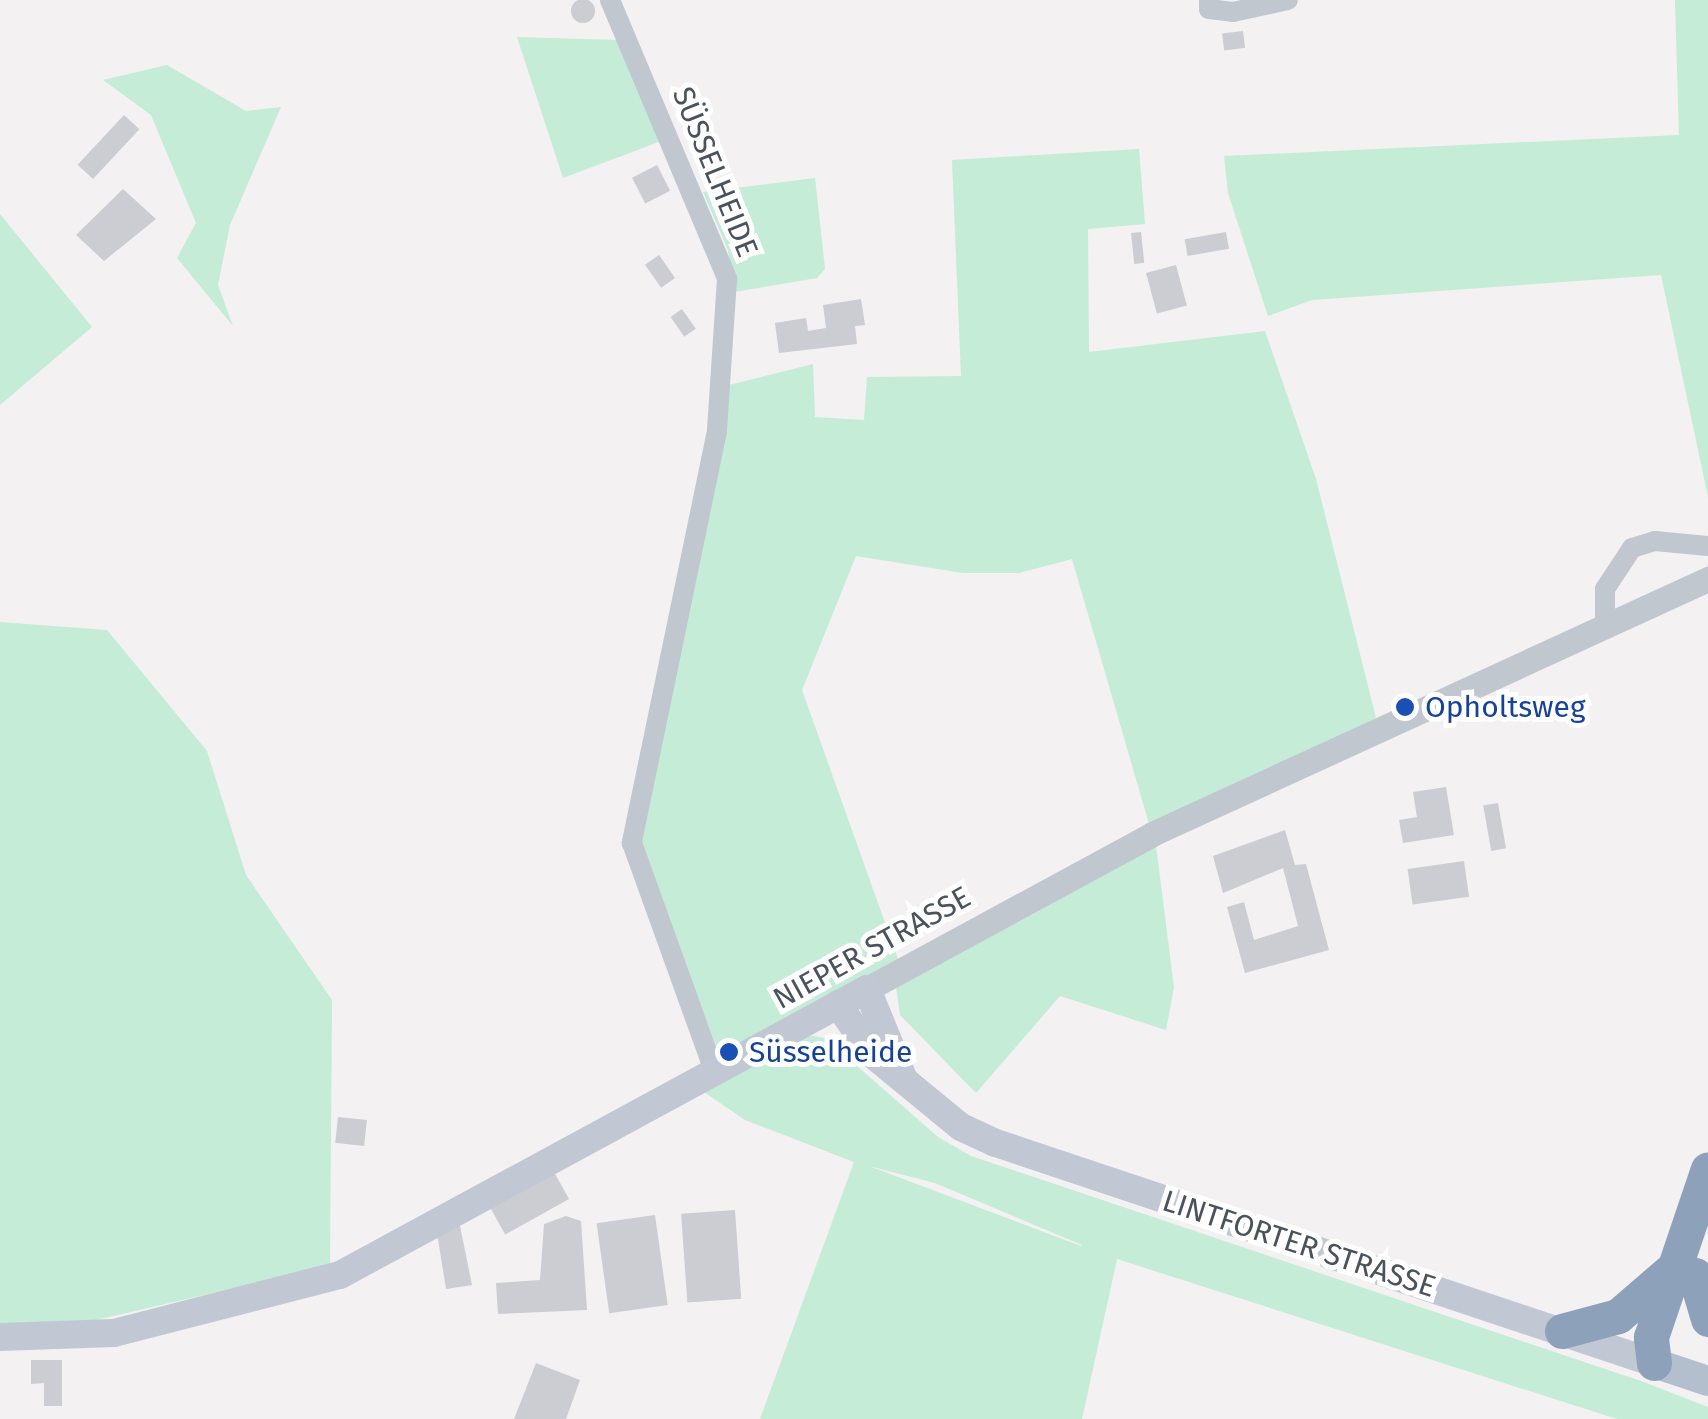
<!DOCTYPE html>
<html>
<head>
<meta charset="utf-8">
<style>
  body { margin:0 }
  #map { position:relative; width:1708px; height:1419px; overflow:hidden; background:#f3f1f1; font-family:"Fira Sans",sans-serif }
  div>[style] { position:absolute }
  .green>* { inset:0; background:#c4ecd6 }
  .building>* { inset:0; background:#cbcdd3; transform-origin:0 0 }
  .round { border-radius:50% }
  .minor>* { height:20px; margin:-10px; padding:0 10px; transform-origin:10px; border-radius:10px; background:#c0c7ce }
  .tertiary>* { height:25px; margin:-12.5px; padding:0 12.5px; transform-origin:12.5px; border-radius:12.5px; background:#c0c7ce }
  .secondary>* { height:28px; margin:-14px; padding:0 14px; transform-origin:14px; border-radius:14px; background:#c1c8d3 }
  .primary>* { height:30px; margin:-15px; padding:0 15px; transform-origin:15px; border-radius:15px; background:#b3bfcd }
  .motorway>* { height:35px; margin:-17.5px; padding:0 17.5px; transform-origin:17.5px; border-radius:17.5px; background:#8da1bb }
  .dots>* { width:28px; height:28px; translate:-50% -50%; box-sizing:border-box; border:5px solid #fff; border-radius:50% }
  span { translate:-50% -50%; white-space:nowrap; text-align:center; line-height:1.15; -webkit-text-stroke:10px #fff; paint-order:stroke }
  .street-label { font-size:30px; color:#4a535d }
  .transit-label { font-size:30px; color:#164399 }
  .left { translate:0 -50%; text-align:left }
</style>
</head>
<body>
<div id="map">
  <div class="green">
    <div style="clip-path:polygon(1675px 0,1708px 0,1708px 497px,1661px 275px,1312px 300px,1268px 316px,1228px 193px,1224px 156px,1679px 135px)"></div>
    <div style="clip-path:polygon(517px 37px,618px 40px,664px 140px,563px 178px)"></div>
    <div style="clip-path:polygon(167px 65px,246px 111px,281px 107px,230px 225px,218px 285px,233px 326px,177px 258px,196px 223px,151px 115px,103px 80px)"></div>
    <div style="clip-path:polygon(1139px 149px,1145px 224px,1088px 229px,1089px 352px,1265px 331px,1316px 479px,1376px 718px,1152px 834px,1072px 559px,1019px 573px,963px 573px,856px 556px,802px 690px,899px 962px,720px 1056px,641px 852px,641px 812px,729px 385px,813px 364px,815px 417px,864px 420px,867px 377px,961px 376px,952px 160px)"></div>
    <div style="clip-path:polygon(815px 178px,825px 269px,817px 278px,734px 292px,728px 250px,703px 192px)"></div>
    <div style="clip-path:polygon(0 214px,92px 327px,0 405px)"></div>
    <div style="clip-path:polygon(0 622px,107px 630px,207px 751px,246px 875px,332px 1000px,330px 1266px,70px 1326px,0 1326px)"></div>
    <div style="clip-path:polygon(1156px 846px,1174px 987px,1166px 1030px,1060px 996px,976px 1093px,900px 1015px,896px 986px)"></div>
    <div style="clip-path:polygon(evenodd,806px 1035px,825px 1038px,938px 1137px,971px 1156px,1641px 1381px,1708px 1407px,1708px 1419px,1617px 1419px,1117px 1259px,1082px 1419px,760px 1419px,854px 1162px,745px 1120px,704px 1092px,806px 1035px,869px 1166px,935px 1183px,1082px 1245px,1081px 1246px,869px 1166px)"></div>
  </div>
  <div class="building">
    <div class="round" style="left:571px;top:-1px;width:24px;height:24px"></div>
    <div style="left:1243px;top:31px;width:17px;height:21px;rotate:83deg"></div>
    <div style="left:124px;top:115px;width:21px;height:68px;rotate:43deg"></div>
    <div style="left:657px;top:165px;width:29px;height:28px;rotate:63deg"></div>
    <div style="clip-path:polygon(123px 189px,156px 219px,104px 261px,76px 235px)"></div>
    <div style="left:1141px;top:232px;width:31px;height:10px;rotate:84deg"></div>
    <div style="left:1226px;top:232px;width:17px;height:42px;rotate:80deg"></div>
    <div style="left:659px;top:255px;width:28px;height:17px;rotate:55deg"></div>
    <div style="left:1176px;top:265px;width:42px;height:31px;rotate:75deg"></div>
    <div style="clip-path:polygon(861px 299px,865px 325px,855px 326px,857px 344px,779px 353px,775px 323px,806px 318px,808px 331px,826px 328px,823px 305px)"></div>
    <div style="left:682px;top:309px;width:24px;height:14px;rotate:55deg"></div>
    <div style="clip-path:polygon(1446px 787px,1454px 835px,1403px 843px,1399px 820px,1417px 817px,1413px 792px)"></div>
    <div style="left:1498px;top:803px;width:46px;height:15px;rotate:80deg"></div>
    <div style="clip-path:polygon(1285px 830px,1295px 865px,1306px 864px,1329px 950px,1245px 973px,1227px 907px,1244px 902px,1254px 940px,1298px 926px,1283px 868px,1223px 893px,1213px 856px)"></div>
    <div style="left:1464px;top:861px;width:36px;height:57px;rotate:82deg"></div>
    <div style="left:338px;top:1117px;width:29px;height:26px;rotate:6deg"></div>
    <div style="left:554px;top:1172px;width:31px;height:73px;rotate:61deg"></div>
    <div style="left:735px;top:1210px;width:89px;height:54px;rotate:86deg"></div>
    <div style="left:655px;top:1215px;width:91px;height:59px;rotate:82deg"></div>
    <div style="clip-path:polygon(566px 1216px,581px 1221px,587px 1310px,498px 1314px,496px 1283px,540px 1280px,544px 1224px)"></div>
    <div style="clip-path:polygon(459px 1221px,472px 1285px,446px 1289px,437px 1233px)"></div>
    <div style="clip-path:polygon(31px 1360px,62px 1360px,62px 1406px,44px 1406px,44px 1383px,31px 1384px)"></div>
    <div style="clip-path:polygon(536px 1363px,580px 1380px,566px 1419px,514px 1419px)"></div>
  </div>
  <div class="minor">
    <div style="left:610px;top:0;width:303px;rotate:67.2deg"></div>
    <div style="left:727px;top:279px;width:152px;rotate:93.8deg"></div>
    <div style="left:717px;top:431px;width:421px;rotate:101.7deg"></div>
    <div style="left:632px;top:843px;width:242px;rotate:70.2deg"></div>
    <div style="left:1209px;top:0;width:9px;rotate:90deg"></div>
    <div style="left:1209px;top:9px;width:24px;rotate:7deg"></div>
    <div style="left:1233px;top:12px;width:56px;rotate:-12.3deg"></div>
    <div style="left:1605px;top:621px;width:32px;rotate:-90deg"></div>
    <div style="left:1605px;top:589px;width:49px;rotate:-56.6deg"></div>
    <div style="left:1632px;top:548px;width:24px;rotate:-17deg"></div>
    <div style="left:1655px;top:541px;width:53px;rotate:5.4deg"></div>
  </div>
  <div class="tertiary">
    <div style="left:867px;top:989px;width:324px;rotate:-28.5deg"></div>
    <div style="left:1152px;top:834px;width:612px;rotate:-24.64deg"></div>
  </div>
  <div class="secondary">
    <div style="left:838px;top:1004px;width:60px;rotate:55.8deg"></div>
    <div style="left:872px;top:1054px;width:115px;rotate:39.4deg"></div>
    <div style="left:961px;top:1127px;width:38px;rotate:25deg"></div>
    <div style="left:996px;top:1143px;width:694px;rotate:18.49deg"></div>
    <div style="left:0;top:1337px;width:114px;rotate:-2deg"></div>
    <div style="left:114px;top:1333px;width:233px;rotate:-14.4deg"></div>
    <div style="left:340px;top:1275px;width:600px;rotate:-28.49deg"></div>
    <div style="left:867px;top:989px;width:98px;rotate:67.9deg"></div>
  </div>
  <div class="primary">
    <div style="left:1654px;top:1363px;width:57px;rotate:18.4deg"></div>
  </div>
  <div class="motorway">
    <div style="left:1695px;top:1275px;width:46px;rotate:73.5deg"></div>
    <div style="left:1562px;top:1331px;width:58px;rotate:-15deg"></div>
    <div style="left:1618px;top:1316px;width:67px;rotate:-40.8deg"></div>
    <div style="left:1654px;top:1363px;width:26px;rotate:-97deg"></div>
    <div style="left:1651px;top:1337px;width:177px;rotate:-71.3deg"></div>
  </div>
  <div class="dots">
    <div style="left:1405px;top:707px;background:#1a4fb4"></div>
    <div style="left:729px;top:1052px;background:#1a4fb4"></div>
  </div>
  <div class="street-label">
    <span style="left:715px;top:172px;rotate:68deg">SÜSSELHEIDE</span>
    <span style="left:872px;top:948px;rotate:-29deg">NIEPER STRASSE</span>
    <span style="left:1299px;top:1244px;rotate:18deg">LINTFORTER STRASSE</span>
  </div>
  <div class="transit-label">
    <span class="left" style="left:1425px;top:707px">Opholtsweg</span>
    <span class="left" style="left:749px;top:1052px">Süsselheide</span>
  </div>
</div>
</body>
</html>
